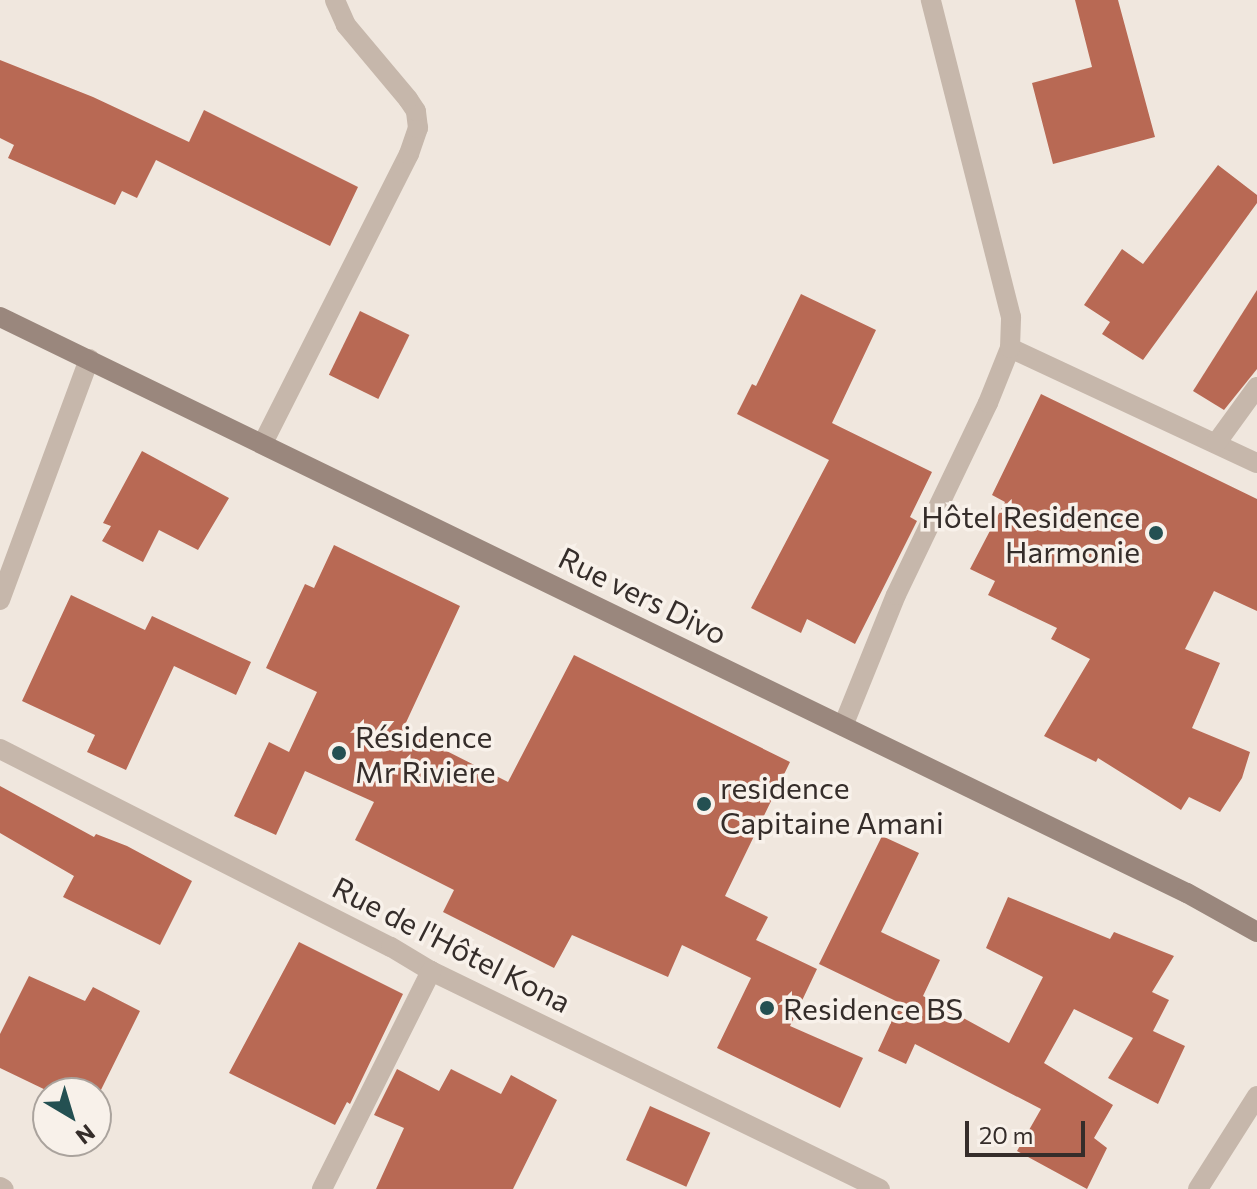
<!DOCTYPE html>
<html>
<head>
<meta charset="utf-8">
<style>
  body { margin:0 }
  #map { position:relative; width:1257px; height:1189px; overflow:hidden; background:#f0e7de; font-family:Commissioner,sans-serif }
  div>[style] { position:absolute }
  .building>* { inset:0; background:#b86954; transform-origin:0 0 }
  .minor>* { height:20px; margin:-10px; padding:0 10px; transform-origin:10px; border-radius:10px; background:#c6b7ab }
  .secondary>* { height:20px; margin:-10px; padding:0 10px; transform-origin:10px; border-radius:10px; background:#9a877d }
  .dots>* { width:22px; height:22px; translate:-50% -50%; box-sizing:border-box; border:4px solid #f8f1ea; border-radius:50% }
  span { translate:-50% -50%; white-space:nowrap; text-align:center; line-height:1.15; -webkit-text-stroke:7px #f8f1ea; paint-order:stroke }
  .poi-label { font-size:30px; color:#352d2a }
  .right { translate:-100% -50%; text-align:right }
  .left { translate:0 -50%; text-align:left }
  .street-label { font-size:30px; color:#352d2a }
  .north { position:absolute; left:32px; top:1077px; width:80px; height:80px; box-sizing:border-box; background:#f8f1ea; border:2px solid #aaa39d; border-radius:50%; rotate:142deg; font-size:22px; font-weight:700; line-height:32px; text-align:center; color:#352d2a }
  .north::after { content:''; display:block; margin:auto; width:28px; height:36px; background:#245052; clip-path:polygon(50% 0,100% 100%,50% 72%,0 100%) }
  .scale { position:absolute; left:965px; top:1121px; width:120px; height:36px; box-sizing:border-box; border:4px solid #352d2a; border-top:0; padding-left:10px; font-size:24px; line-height:28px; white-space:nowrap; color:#352d2a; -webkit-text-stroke:6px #f8f1ea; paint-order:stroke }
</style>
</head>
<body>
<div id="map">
  <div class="building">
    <div style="clip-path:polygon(1075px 0,1118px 0,1155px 137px,1053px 164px,1032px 83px,1092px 67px)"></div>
    <div style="clip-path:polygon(0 60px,93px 97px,189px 142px,204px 110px,358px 187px,330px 246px,156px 160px,137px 198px,122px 191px,115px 205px,8px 158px,14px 145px,0 138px)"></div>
    <div style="clip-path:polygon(1218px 165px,1257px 195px,1257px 203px,1143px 360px,1102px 334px,1110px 322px,1084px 305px,1122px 249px,1143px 264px)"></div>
    <div style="clip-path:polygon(1257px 290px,1257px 369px,1224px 410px,1193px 391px)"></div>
    <div style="clip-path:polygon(801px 294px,876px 330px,832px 423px,932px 472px,910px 517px,917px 521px,855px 644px,807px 619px,801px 633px,751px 608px,829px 460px,737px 414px,752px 384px,756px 386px)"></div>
    <div style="left:360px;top:311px;width:55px;height:71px;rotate:26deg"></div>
    <div style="clip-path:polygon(1041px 394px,1257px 499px,1257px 611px,1214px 591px,1185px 649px,1220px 663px,1192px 728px,1250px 752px,1242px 778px,1220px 812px,1189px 797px,1181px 810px,1098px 758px,1096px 762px,1044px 736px,1090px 659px,1051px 639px,1057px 628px,988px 595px,995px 581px,970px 569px,1005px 502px,992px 495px)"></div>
    <div style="clip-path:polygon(142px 451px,229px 498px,198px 550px,159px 530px,143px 562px,102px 541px,111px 526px,103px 523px)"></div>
    <div style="clip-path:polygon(334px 545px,460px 606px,403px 729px,508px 782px,574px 655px,790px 762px,725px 896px,768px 917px,756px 940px,817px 969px,790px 1026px,863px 1058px,840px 1108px,717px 1048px,751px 978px,682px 945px,668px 977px,572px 935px,554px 968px,443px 912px,454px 890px,355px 840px,374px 802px,305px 771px,276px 835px,234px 816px,269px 742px,289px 752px,317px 692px,266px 668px,305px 584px,314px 588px)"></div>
    <div style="clip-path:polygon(71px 595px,145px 630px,152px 616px,251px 662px,236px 695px,174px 666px,126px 770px,87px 752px,95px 735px,22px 701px)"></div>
    <div style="clip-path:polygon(0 786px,94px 837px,96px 834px,127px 846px,192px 881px,160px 945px,63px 897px,74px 876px,0 833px)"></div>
    <div style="clip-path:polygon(882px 836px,919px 853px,881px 932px,940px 960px,923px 996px,1009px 1043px,1043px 977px,986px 948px,1008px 897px,1110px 939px,1114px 932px,1174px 956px,1152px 992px,1169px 1000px,1153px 1031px,1185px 1046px,1158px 1104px,1108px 1078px,1133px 1038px,1074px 1009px,1044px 1063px,1113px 1105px,1094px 1138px,1107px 1148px,1087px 1189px,1017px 1151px,1041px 1109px,915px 1044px,906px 1064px,878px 1051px,900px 1003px,819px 964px)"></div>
    <div style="clip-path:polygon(299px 942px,403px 994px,350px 1104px,347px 1102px,335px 1125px,229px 1073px)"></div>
    <div style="clip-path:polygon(29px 976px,85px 1001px,93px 987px,140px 1011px,96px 1100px,96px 1093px,52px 1093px,0 1068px,0 1034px)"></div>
    <div style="clip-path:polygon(397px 1069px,439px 1091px,451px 1069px,501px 1094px,511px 1075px,557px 1100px,513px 1189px,376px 1189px,404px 1128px,374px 1115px)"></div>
    <div style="left:650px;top:1106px;width:66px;height:59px;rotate:24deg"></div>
  </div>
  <div class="minor">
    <div style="left:1010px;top:348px;width:272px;rotate:25deg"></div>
    <div style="left:1217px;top:442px;width:68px;rotate:-54deg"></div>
    <div style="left:263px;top:443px;width:324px;rotate:-63.2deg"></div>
    <div style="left:409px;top:154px;width:28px;rotate:-71deg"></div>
    <div style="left:418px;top:128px;width:17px;rotate:-97deg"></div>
    <div style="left:416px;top:111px;width:14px;rotate:-124deg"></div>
    <div style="left:408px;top:99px;width:97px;rotate:-130deg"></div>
    <div style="left:346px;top:25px;width:27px;rotate:-114deg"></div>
    <div style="left:0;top:600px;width:257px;rotate:-69.7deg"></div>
    <div style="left:843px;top:726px;width:141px;rotate:-68deg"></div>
    <div style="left:896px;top:595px;width:213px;rotate:-64.4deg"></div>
    <div style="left:988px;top:403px;width:59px;rotate:-68.2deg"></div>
    <div style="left:1010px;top:348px;width:31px;rotate:-88deg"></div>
    <div style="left:1011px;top:317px;width:327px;rotate:-104.2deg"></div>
    <div style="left:0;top:749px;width:438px;rotate:26.9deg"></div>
    <div style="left:391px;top:947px;width:47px;rotate:31deg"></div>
    <div style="left:431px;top:971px;width:499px;rotate:25.9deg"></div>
    <div style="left:0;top:1187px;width:4px;rotate:27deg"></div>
    <div style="left:322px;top:1189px;width:244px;rotate:-63.4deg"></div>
    <div style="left:1198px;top:1189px;width:110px;rotate:-57.6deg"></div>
  </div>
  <div class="secondary">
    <div style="left:0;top:317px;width:1319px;rotate:25.89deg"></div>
    <div style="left:1187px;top:893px;width:80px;rotate:29.1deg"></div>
  </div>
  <div class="dots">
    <div style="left:1156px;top:533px;background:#245052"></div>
    <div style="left:339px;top:753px;background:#245052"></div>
    <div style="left:704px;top:804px;background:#245052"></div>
    <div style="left:767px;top:1008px;background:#245052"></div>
  </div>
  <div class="poi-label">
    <span class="right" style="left:1140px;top:533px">Hôtel Residence<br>Harmonie</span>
    <span class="left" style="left:355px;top:753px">Résidence<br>Mr Riviere</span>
    <span class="left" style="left:720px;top:804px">residence<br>Capitaine Amani</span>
    <span class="left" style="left:783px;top:1008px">Residence BS</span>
  </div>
  <div class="street-label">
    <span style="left:643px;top:595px;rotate:26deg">Rue vers Divo</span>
    <span style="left:452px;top:944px;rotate:27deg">Rue de l'Hôtel Kona</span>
  </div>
  <div class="north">N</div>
  <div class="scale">20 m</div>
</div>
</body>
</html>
